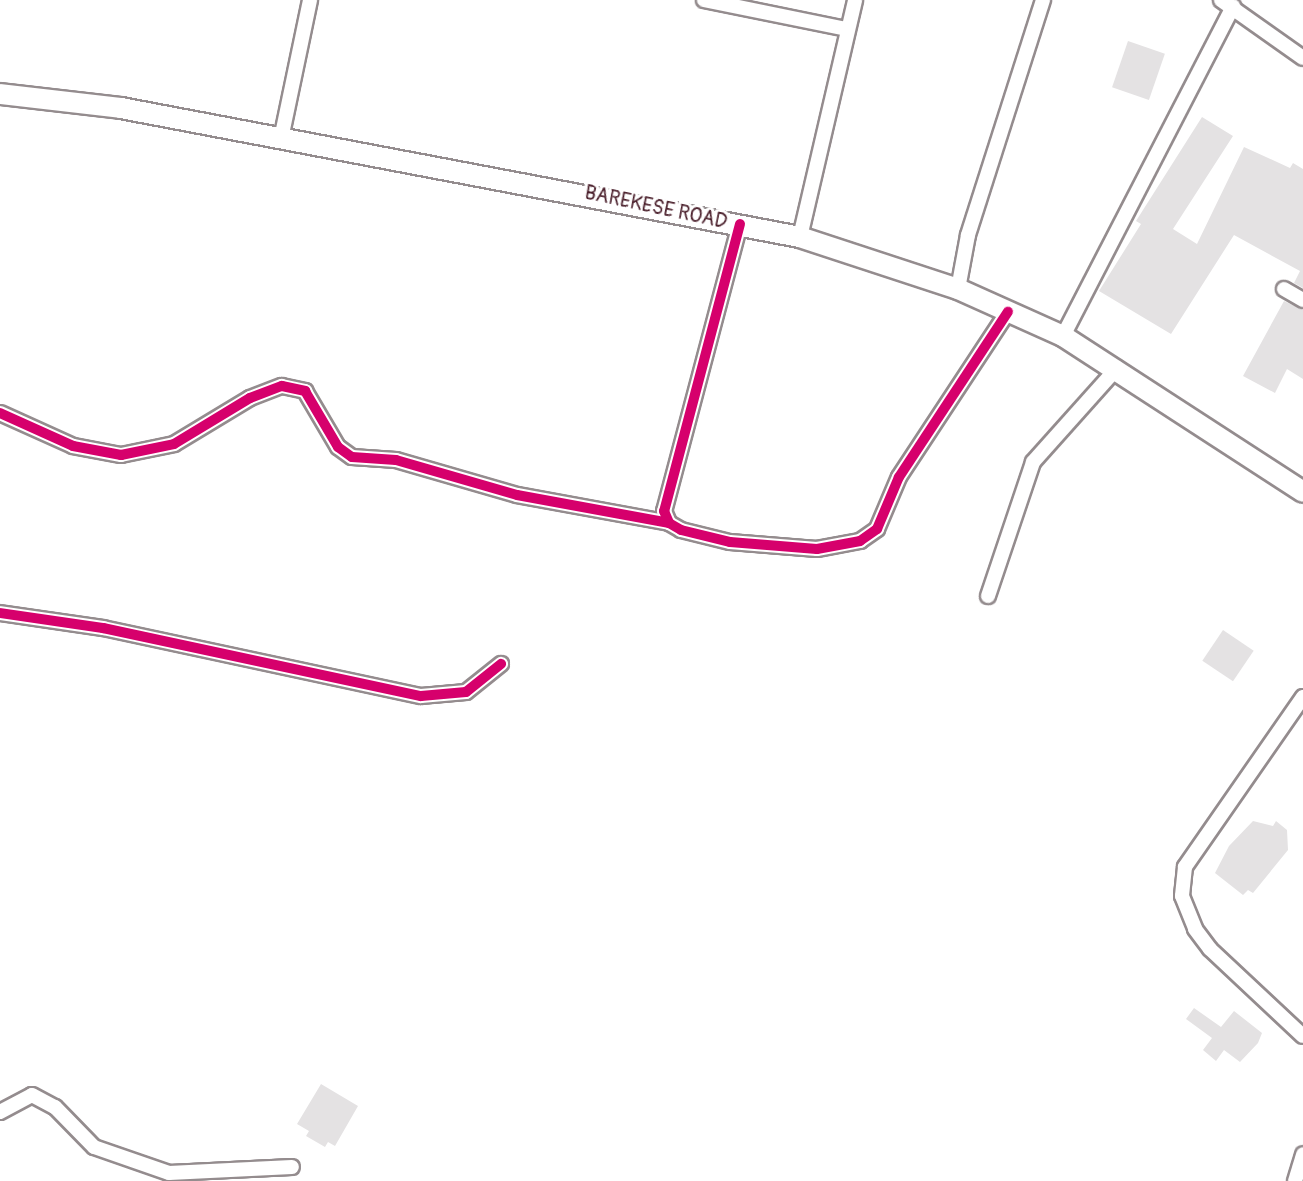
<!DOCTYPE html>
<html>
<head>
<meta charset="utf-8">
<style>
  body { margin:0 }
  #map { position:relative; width:1303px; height:1181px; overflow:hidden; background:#fff; font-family:Pangolin,sans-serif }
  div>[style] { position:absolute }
  .building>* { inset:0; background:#e4e2e3; transform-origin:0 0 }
  .roads { filter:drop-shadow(2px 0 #948c8e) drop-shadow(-2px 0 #948c8e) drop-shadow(0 2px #948c8e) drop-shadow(0 -2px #948c8e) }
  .street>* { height:14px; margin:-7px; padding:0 7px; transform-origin:7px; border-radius:7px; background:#fff }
  .secondary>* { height:20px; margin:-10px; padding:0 10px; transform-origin:10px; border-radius:10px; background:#fff }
  .cycleway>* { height:10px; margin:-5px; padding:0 5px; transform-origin:5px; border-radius:5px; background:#d6006c }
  span { translate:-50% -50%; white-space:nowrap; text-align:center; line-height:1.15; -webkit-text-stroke:6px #fff; paint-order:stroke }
  .street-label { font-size:20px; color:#4a1f2b }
</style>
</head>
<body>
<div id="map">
  <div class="building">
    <div style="left:1128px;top:41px;width:39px;height:49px;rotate:19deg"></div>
    <div style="clip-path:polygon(1202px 117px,1233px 136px,1173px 229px,1197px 244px,1244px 147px,1290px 168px,1293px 163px,1303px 169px,1303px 288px,1294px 283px,1300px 271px,1234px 235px,1171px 334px,1099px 291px,1141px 224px,1136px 221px)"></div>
    <div style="clip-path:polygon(1284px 301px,1303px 310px,1303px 379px,1287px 369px,1275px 393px,1243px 376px)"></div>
    <div style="left:1223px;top:630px;width:37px;height:37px;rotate:34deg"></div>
    <div style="clip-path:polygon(1253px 821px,1273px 826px,1276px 821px,1287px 830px,1288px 850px,1253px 893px,1248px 890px,1243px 895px,1215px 873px,1229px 846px)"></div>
    <div style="clip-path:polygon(1194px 1008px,1221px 1027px,1234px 1011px,1262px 1033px,1258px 1043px,1240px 1062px,1224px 1050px,1216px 1061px,1203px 1050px,1212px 1038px,1186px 1019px)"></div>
    <div style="clip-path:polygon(321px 1084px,358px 1106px,335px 1146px,328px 1142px,325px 1147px,306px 1136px,309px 1131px,297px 1124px)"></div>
  </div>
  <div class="roads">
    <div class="street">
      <div style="left:704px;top:0;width:146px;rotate:11.5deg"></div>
      <div style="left:1221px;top:0;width:100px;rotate:35.3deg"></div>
      <div style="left:281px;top:139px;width:142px;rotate:-78.2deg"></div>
      <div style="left:740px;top:224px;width:297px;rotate:104.8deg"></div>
      <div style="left:664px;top:511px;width:13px;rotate:67deg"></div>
      <div style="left:669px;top:523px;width:14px;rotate:30deg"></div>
      <div style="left:681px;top:530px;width:50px;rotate:13.8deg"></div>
      <div style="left:730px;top:542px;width:87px;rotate:4.6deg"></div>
      <div style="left:817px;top:549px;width:44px;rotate:-10.5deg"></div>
      <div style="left:860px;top:541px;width:21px;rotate:-35deg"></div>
      <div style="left:877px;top:529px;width:56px;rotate:-67.1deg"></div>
      <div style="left:899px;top:477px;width:198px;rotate:-56.6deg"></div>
      <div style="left:800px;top:237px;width:243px;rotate:-76.9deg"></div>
      <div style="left:958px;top:289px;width:55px;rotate:-79.5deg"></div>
      <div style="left:968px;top:235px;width:247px;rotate:-72.3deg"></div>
      <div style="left:1284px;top:289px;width:22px;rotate:30deg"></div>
      <div style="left:1063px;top:336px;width:371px;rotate:-62.7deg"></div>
      <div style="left:0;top:413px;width:80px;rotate:24.3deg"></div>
      <div style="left:73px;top:446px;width:49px;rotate:10.6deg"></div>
      <div style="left:121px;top:455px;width:54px;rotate:-11.7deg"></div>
      <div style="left:174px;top:444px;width:89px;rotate:-31.2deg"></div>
      <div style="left:250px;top:398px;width:34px;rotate:-21deg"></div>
      <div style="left:282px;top:386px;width:24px;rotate:12deg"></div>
      <div style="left:305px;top:391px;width:65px;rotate:59.5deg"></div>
      <div style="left:338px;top:447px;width:17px;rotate:36deg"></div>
      <div style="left:352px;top:457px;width:44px;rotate:3.9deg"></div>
      <div style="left:396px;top:460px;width:126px;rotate:16.1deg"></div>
      <div style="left:517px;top:495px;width:155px;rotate:10.4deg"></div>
      <div style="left:988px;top:596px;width:141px;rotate:-71.4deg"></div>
      <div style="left:1033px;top:462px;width:126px;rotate:-48.2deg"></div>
      <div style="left:0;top:613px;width:104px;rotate:8.3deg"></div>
      <div style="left:103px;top:628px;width:325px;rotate:12.1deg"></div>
      <div style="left:421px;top:696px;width:45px;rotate:-5.1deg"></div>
      <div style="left:466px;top:692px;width:45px;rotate:-38.7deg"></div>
      <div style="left:1303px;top:697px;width:207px;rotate:124.8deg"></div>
      <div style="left:1185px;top:867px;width:29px;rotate:96deg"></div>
      <div style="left:1182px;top:896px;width:35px;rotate:68deg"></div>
      <div style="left:1195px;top:929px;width:25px;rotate:53deg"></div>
      <div style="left:1210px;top:949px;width:127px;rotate:43.1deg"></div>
      <div style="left:0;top:1112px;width:36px;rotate:-28deg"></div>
      <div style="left:32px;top:1095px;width:26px;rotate:28deg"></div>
      <div style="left:55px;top:1107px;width:56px;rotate:45.7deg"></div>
      <div style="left:94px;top:1147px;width:79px;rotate:19.1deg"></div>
      <div style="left:169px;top:1173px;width:123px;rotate:-2.8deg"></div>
      <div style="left:1295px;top:1181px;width:28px;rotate:-73deg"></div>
    </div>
    <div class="secondary">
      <div style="left:0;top:94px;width:122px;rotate:6.6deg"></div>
      <div style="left:121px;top:108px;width:691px;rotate:10.76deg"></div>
      <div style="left:800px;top:237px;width:166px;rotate:18.2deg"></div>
      <div style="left:958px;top:289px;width:115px;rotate:24.1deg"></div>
      <div style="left:1063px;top:336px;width:286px;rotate:33deg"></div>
    </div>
  </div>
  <div class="cycleway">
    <div style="left:740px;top:224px;width:297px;rotate:104.8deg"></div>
    <div style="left:664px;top:511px;width:13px;rotate:67deg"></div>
    <div style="left:669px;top:523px;width:14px;rotate:30deg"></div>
    <div style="left:681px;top:530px;width:50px;rotate:13.8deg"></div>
    <div style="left:730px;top:542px;width:87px;rotate:4.6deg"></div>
    <div style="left:817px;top:549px;width:44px;rotate:-10.5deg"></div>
    <div style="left:860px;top:541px;width:21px;rotate:-35deg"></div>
    <div style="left:877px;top:529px;width:56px;rotate:-67.1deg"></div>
    <div style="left:899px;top:477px;width:198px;rotate:-56.6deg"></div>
    <div style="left:0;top:413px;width:80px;rotate:24.3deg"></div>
    <div style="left:73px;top:446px;width:49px;rotate:10.6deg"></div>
    <div style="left:121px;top:455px;width:54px;rotate:-11.7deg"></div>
    <div style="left:174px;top:444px;width:89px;rotate:-31.2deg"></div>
    <div style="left:250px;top:398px;width:34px;rotate:-21deg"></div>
    <div style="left:282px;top:386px;width:24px;rotate:12deg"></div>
    <div style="left:305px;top:391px;width:65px;rotate:59.5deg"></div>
    <div style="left:338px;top:447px;width:17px;rotate:36deg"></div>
    <div style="left:352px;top:457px;width:44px;rotate:3.9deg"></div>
    <div style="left:396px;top:460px;width:126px;rotate:16.1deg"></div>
    <div style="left:517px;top:495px;width:155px;rotate:10.4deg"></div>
    <div style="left:0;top:613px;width:104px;rotate:8.3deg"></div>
    <div style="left:103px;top:628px;width:325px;rotate:12.1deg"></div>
    <div style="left:421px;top:696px;width:45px;rotate:-5.1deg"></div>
    <div style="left:466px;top:692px;width:45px;rotate:-38.7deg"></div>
  </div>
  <div class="street-label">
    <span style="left:656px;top:207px;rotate:12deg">BAREKESE ROAD</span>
  </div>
</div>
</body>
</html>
